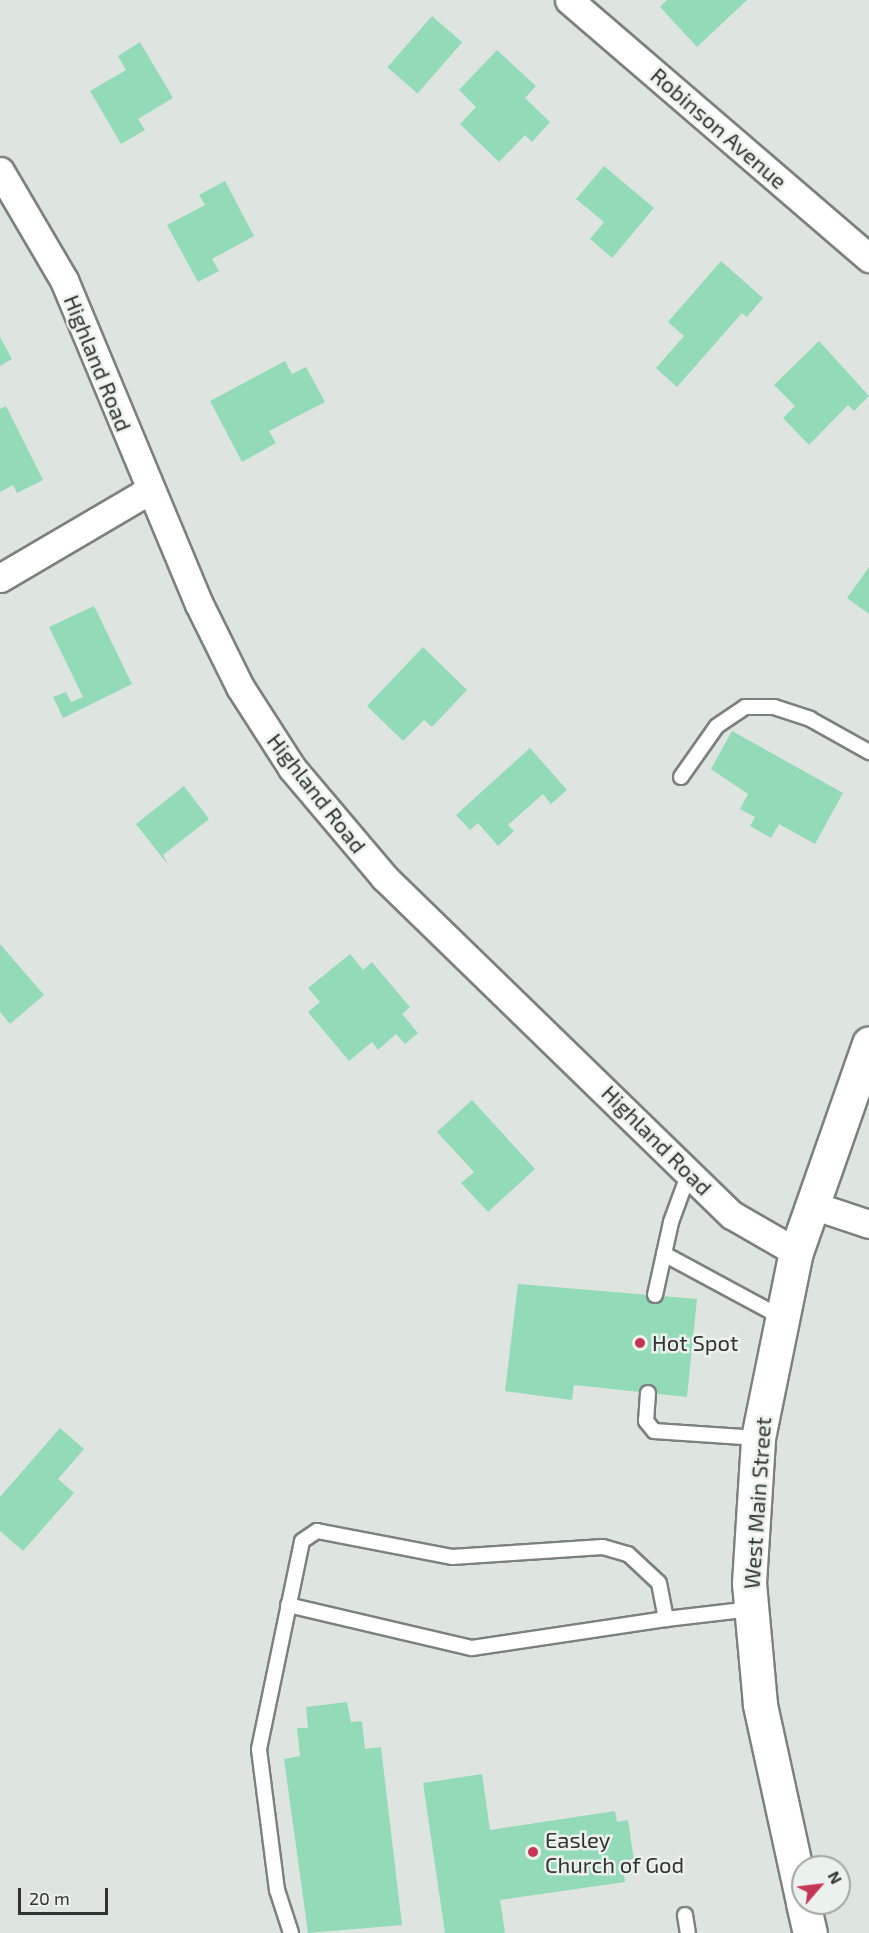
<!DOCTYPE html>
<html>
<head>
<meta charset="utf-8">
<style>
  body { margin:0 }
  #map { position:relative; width:869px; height:1933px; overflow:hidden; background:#dee5e1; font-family:"Exo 2",sans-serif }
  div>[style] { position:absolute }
  .building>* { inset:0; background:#93dbb8; transform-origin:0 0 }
  .roads { filter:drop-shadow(2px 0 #7b817e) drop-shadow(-2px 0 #7b817e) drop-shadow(0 2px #7b817e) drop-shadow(0 -2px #7b817e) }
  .service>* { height:14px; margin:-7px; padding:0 7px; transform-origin:7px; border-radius:7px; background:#fff }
  .minor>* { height:27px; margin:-13.5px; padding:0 13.5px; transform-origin:13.5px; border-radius:13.5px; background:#fff }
  .secondary>* { height:33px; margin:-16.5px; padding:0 16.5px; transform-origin:16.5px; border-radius:16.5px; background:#fff }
  .dots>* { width:16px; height:16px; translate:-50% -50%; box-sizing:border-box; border:3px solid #ebf2ee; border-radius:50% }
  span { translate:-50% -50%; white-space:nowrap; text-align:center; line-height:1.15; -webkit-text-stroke:5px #ebf2ee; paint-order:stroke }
  .street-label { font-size:22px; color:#313332 }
  .poi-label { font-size:22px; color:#313332 }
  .left { translate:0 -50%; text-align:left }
  .north { position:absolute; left:791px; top:1855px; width:60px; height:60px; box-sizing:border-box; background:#ebf2ee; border:2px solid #a1a6a3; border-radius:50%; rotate:62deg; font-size:16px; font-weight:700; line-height:24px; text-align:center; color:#313332 }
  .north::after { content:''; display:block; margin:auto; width:21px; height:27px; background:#c53554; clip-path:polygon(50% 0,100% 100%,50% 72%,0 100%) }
  .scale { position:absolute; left:18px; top:1888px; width:90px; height:27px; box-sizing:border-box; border:3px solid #313332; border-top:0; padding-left:8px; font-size:18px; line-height:21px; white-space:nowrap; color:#313332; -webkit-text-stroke:4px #ebf2ee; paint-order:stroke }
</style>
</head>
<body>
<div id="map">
  <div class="building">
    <div style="clip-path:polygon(667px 0,747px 0,697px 47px,660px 7px)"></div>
    <div style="left:432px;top:16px;width:40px;height:68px;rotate:41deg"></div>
    <div style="clip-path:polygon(140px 42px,173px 98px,138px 119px,145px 130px,121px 144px,90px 91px,126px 70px,118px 56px)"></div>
    <div style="clip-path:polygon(497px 50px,536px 86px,525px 98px,550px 122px,532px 142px,525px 135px,499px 162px,460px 124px,476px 107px,459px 90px)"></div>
    <div style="clip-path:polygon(604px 166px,654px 208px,612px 258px,590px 239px,604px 222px,576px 199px)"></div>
    <div style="clip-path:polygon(225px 181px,254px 236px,212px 259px,219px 271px,198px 282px,167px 225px,205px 205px,199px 195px)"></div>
    <div style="clip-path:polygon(721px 261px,763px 298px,747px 317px,742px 313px,677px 387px,656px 368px,684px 336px,668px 322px)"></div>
    <div style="clip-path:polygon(0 337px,12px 359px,0 366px)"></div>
    <div style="clip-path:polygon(819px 341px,869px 396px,854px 411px,848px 405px,809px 445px,783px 418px,795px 406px,774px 385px)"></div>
    <div style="clip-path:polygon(285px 361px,292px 374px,306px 367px,325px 402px,269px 431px,276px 443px,242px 462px,210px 401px)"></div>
    <div style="clip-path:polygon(6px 406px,43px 480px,17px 493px,13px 485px,0 492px,0 409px)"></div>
    <div style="clip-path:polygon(869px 567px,869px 614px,847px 598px)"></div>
    <div style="clip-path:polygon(94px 606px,132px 684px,63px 718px,53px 697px,66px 692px,71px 702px,83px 697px,49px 627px)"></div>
    <div style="clip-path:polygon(423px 647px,467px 690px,432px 727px,424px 720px,403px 741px,367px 706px)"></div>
    <div style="clip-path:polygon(732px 731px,843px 793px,815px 844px,779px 824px,771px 838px,750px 826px,755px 817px,740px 809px,748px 794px,711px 769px)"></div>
    <div style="clip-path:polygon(530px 748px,567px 790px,551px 804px,543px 794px,508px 825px,514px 831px,498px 846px,478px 823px,470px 830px,456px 815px)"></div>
    <div style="clip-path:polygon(184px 786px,209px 819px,163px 855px,168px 865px,136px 824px)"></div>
    <div style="clip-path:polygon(0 944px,44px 995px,10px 1024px,0 1012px)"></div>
    <div style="clip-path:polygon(350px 954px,363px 970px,372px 962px,410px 1007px,402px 1014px,418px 1033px,405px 1044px,396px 1034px,378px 1050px,372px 1042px,349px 1061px,308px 1012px,320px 1002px,308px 988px)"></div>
    <div style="clip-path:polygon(472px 1100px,535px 1169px,488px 1212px,461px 1183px,474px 1172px,437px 1132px)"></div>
    <div style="clip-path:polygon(518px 1284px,697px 1299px,687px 1397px,574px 1385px,572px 1400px,505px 1391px)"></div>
    <div style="clip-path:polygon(60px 1428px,84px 1449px,58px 1479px,74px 1493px,23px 1551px,0 1531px,0 1497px)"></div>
    <div style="clip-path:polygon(347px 1702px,351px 1722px,362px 1721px,365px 1749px,381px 1747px,402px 1925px,308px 1933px,284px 1759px,300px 1756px,297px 1728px,308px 1728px,306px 1707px)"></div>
    <div style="clip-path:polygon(482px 1774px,490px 1830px,615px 1811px,617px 1822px,628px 1820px,636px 1874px,624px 1875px,625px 1882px,500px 1900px,505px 1933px,445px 1933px,423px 1783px)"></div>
  </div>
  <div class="roads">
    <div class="service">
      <div style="left:681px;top:777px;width:62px;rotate:-54.8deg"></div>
      <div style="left:717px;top:726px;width:34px;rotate:-34deg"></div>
      <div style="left:745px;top:707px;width:29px"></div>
      <div style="left:774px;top:707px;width:38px;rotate:18deg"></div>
      <div style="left:810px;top:719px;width:68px;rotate:29.2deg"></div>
      <div style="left:664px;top:1254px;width:133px;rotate:28.3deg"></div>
      <div style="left:655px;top:1295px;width:75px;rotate:-77.6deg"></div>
      <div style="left:671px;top:1222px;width:55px;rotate:-69.9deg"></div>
      <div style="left:648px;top:1393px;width:28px;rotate:94deg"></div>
      <div style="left:646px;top:1421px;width:13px;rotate:51deg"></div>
      <div style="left:654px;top:1431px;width:104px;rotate:3.9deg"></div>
      <div style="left:288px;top:1605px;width:189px;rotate:13.2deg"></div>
      <div style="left:472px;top:1648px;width:196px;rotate:-8.5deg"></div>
      <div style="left:685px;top:1915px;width:18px;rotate:81deg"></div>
      <div style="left:291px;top:1933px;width:45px;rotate:-108deg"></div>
      <div style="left:277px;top:1890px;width:142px;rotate:-97.3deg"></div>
      <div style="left:259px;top:1749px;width:212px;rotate:-78.3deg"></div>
      <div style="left:302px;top:1541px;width:18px;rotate:-34deg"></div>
      <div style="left:317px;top:1531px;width:137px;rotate:10.9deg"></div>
      <div style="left:452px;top:1557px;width:151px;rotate:-3.8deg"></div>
      <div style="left:603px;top:1547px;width:26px;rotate:16deg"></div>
      <div style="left:628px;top:1554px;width:42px;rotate:43.1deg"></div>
      <div style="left:659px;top:1583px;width:37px;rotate:79deg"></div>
      <div style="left:666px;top:1619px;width:86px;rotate:-6.7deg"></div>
    </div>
    <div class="minor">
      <div style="left:569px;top:0;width:396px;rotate:40.7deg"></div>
      <div style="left:0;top:171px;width:126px;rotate:59.6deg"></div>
      <div style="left:64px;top:280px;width:351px;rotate:67.4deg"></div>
      <div style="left:199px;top:604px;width:93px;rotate:63.7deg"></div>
      <div style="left:240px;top:687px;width:96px;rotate:57.3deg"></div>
      <div style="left:292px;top:768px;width:143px;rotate:49.8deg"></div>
      <div style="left:384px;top:877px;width:485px;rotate:44.2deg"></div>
      <div style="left:732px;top:1215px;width:74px;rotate:30deg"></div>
      <div style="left:0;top:578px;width:174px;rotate:-30.4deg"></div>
      <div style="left:812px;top:1205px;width:60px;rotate:18.4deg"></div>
    </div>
    <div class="secondary">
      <div style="left:803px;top:1902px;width:203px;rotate:-102.3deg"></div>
      <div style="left:760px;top:1704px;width:121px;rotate:-95.2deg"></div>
      <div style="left:749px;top:1583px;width:145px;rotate:-86.4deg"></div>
      <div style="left:758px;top:1438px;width:190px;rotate:-78.5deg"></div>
      <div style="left:796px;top:1252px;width:221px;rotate:-70.7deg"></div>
      <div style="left:803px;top:1903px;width:31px;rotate:77deg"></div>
    </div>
  </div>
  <div class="dots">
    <div style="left:640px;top:1343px;background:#c53554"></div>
    <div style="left:533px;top:1852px;background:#c53554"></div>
  </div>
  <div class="street-label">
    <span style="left:719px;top:128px;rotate:41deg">Robinson Avenue</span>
    <span style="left:98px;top:363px;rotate:68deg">Highland Road</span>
    <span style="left:317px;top:793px;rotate:52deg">Highland Road</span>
    <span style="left:657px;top:1140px;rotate:45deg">Highland Road</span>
    <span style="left:757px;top:1503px;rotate:-86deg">West Main Street</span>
  </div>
  <div class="poi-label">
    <span class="left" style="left:652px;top:1343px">Hot Spot</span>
    <span class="left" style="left:545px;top:1852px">Easley<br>Church of God</span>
  </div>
  <div class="north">N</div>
  <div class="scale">20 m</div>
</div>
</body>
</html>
